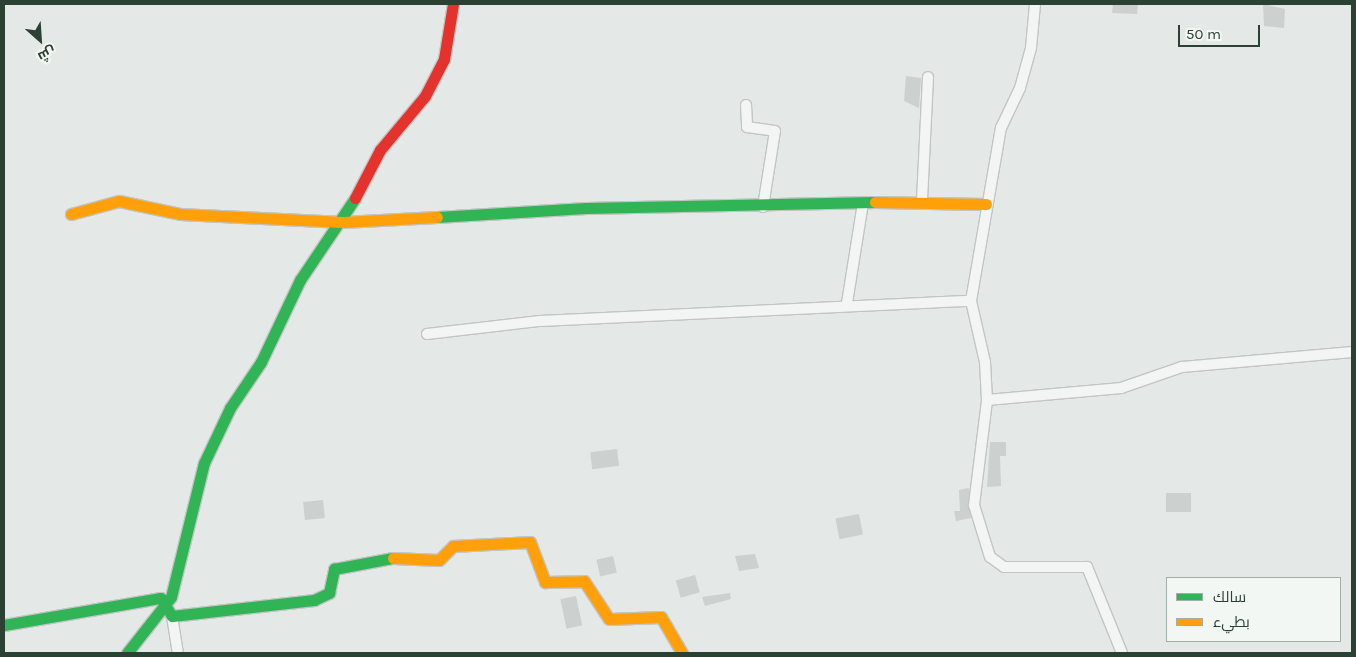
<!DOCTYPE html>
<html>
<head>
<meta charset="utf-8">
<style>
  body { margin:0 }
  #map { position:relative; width:1356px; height:657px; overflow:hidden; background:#e4e8e6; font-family:Karla,Cairo,sans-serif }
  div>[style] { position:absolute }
  .building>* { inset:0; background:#ccd0ce; transform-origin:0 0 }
  .roads { filter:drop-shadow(1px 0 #c1c5c3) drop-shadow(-1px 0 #c1c5c3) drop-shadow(0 1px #c1c5c3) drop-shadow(0 -1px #c1c5c3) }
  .street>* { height:10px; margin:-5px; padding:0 5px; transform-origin:5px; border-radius:5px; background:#f3f5f4 }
  .fast>* { height:11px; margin:-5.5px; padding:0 5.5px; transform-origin:5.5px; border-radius:5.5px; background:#30b455 }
  .slow>* { height:11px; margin:-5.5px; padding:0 5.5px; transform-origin:5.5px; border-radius:5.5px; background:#ff9f0a }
  .jam>* { height:11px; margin:-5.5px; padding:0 5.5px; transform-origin:5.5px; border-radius:5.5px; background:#e5322d }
  span { translate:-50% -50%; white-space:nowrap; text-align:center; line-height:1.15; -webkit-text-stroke:5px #f2f7f3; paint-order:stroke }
  .frame { position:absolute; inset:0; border:5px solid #2b4133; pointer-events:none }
  .legend { position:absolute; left:1166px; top:577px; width:175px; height:65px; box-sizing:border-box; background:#f2f7f3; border:1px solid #a2aea6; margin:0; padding:6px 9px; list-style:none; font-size:15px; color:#2b4133 }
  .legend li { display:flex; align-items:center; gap:10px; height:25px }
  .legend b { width:25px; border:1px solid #a2aea6 }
  .north { position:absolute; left:15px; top:15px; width:50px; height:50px; -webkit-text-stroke:4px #f2f7f3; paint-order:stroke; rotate:154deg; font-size:14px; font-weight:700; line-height:20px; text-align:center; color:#2b4133 }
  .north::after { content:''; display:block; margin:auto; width:18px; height:22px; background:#2b4133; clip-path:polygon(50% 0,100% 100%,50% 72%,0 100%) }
  .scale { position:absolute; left:1178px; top:25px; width:82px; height:22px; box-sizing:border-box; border:2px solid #2b4133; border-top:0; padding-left:6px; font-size:15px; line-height:18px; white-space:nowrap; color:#2b4133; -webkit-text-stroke:4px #f2f7f3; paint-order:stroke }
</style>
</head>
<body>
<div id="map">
  <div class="building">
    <div style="clip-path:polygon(1113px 4px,1138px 4px,1137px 14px,1112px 13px)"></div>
    <div style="clip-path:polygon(1263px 4px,1285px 9px,1284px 28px,1264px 26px)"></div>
    <div style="clip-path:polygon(906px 76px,921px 78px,919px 108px,904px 101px)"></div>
    <div style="clip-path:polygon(990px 442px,1006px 442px,1006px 456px,1000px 456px,1001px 486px,987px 487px)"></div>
    <div style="left:617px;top:449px;width:17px;height:27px;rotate:83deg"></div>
    <div style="clip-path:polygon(969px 488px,971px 518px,956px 521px,954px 511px,960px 511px,959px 490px)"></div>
    <div style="left:1166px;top:493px;width:25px;height:19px"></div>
    <div style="left:323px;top:500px;width:18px;height:20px;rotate:84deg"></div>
    <div style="left:859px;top:514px;width:21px;height:24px;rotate:79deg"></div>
    <div style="clip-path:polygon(755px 554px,759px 568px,739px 571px,735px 556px)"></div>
    <div style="left:613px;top:556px;width:17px;height:17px;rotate:77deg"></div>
    <div style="left:695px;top:575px;width:18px;height:20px;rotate:74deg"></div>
    <div style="clip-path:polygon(730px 593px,731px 599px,705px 606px,702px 597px)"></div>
    <div style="left:576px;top:596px;width:30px;height:16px;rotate:78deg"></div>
  </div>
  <div class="roads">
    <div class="street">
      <div style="left:746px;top:105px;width:22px;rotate:87deg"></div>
      <div style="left:747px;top:127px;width:28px;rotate:8deg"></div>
      <div style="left:775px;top:131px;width:77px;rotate:99deg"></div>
      <div style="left:922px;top:200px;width:123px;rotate:-87.2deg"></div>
      <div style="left:971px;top:301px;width:176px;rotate:-80.2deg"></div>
      <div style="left:1001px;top:128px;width:44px;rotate:-64.6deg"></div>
      <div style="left:1020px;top:88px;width:41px;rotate:-74.6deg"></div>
      <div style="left:1031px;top:48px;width:44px;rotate:-84.8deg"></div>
      <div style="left:847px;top:303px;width:101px;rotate:-80.9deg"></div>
      <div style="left:427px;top:334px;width:114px;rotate:-6.6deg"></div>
      <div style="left:540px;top:321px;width:431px;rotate:-2.7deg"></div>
      <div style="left:971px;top:301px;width:63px;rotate:77.1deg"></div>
      <div style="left:985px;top:362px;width:38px;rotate:87deg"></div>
      <div style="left:172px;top:616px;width:37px;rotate:81deg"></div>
      <div style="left:1122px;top:653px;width:93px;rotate:-112.1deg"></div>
      <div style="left:1087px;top:567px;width:83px;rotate:180deg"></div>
      <div style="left:1004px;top:567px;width:17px;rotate:-144deg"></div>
      <div style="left:990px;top:557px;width:54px;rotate:-107.1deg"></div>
      <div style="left:974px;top:505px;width:106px;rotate:-82.9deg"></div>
      <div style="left:987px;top:400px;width:135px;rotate:-5.1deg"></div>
      <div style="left:1121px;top:388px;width:65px;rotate:-19deg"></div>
      <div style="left:1182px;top:367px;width:171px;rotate:-5deg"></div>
    </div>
    <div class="fast">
      <div style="left:437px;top:217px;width:149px;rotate:-3.5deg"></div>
      <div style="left:586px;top:208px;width:289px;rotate:-1.2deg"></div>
      <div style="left:4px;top:625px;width:159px;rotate:-9.8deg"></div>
      <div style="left:161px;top:598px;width:21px;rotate:59deg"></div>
      <div style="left:172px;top:616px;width:143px;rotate:-6.4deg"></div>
      <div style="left:314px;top:600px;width:17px;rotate:-25deg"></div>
      <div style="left:329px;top:593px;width:25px;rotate:-78deg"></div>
      <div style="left:334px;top:569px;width:60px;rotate:-10.6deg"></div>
      <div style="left:127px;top:653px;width:71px;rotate:-51.8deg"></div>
      <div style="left:171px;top:597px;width:138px;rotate:-76.2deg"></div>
      <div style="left:204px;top:463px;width:61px;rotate:-64.7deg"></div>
      <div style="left:230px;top:408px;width:55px;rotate:-56deg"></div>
      <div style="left:261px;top:362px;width:91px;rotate:-64.6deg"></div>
      <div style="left:300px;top:280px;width:99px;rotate:-56.1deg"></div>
    </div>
    <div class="slow">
      <div style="left:875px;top:202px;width:111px;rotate:1deg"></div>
      <div style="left:71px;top:214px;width:50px;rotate:-15.2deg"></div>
      <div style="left:119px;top:201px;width:62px;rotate:12deg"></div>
      <div style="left:180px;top:214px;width:163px;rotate:2.8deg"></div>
      <div style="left:343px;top:222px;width:94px;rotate:-3deg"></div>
      <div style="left:393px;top:558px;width:46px;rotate:2.5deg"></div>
      <div style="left:439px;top:560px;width:20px;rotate:-45deg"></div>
      <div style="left:453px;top:546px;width:77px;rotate:-3deg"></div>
      <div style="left:530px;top:542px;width:43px;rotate:69.4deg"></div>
      <div style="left:545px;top:582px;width:39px;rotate:-1deg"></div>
      <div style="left:584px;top:581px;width:45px;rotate:56.7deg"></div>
      <div style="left:609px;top:619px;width:52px;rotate:-2.2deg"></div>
      <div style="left:661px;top:617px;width:42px;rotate:59.7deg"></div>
    </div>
    <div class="jam">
      <div style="left:355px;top:198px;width:54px;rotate:-62.5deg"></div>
      <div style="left:380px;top:150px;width:70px;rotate:-50.2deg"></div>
      <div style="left:425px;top:96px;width:42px;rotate:-62.8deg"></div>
      <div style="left:444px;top:59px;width:56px;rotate:-80.7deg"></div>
    </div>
  </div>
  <div class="frame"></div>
  <ul class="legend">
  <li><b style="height:6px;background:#30b455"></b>سالك</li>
  <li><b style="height:6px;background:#ff9f0a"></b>بطيء</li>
  </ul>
  <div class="north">ش</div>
  <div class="scale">50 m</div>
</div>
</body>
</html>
